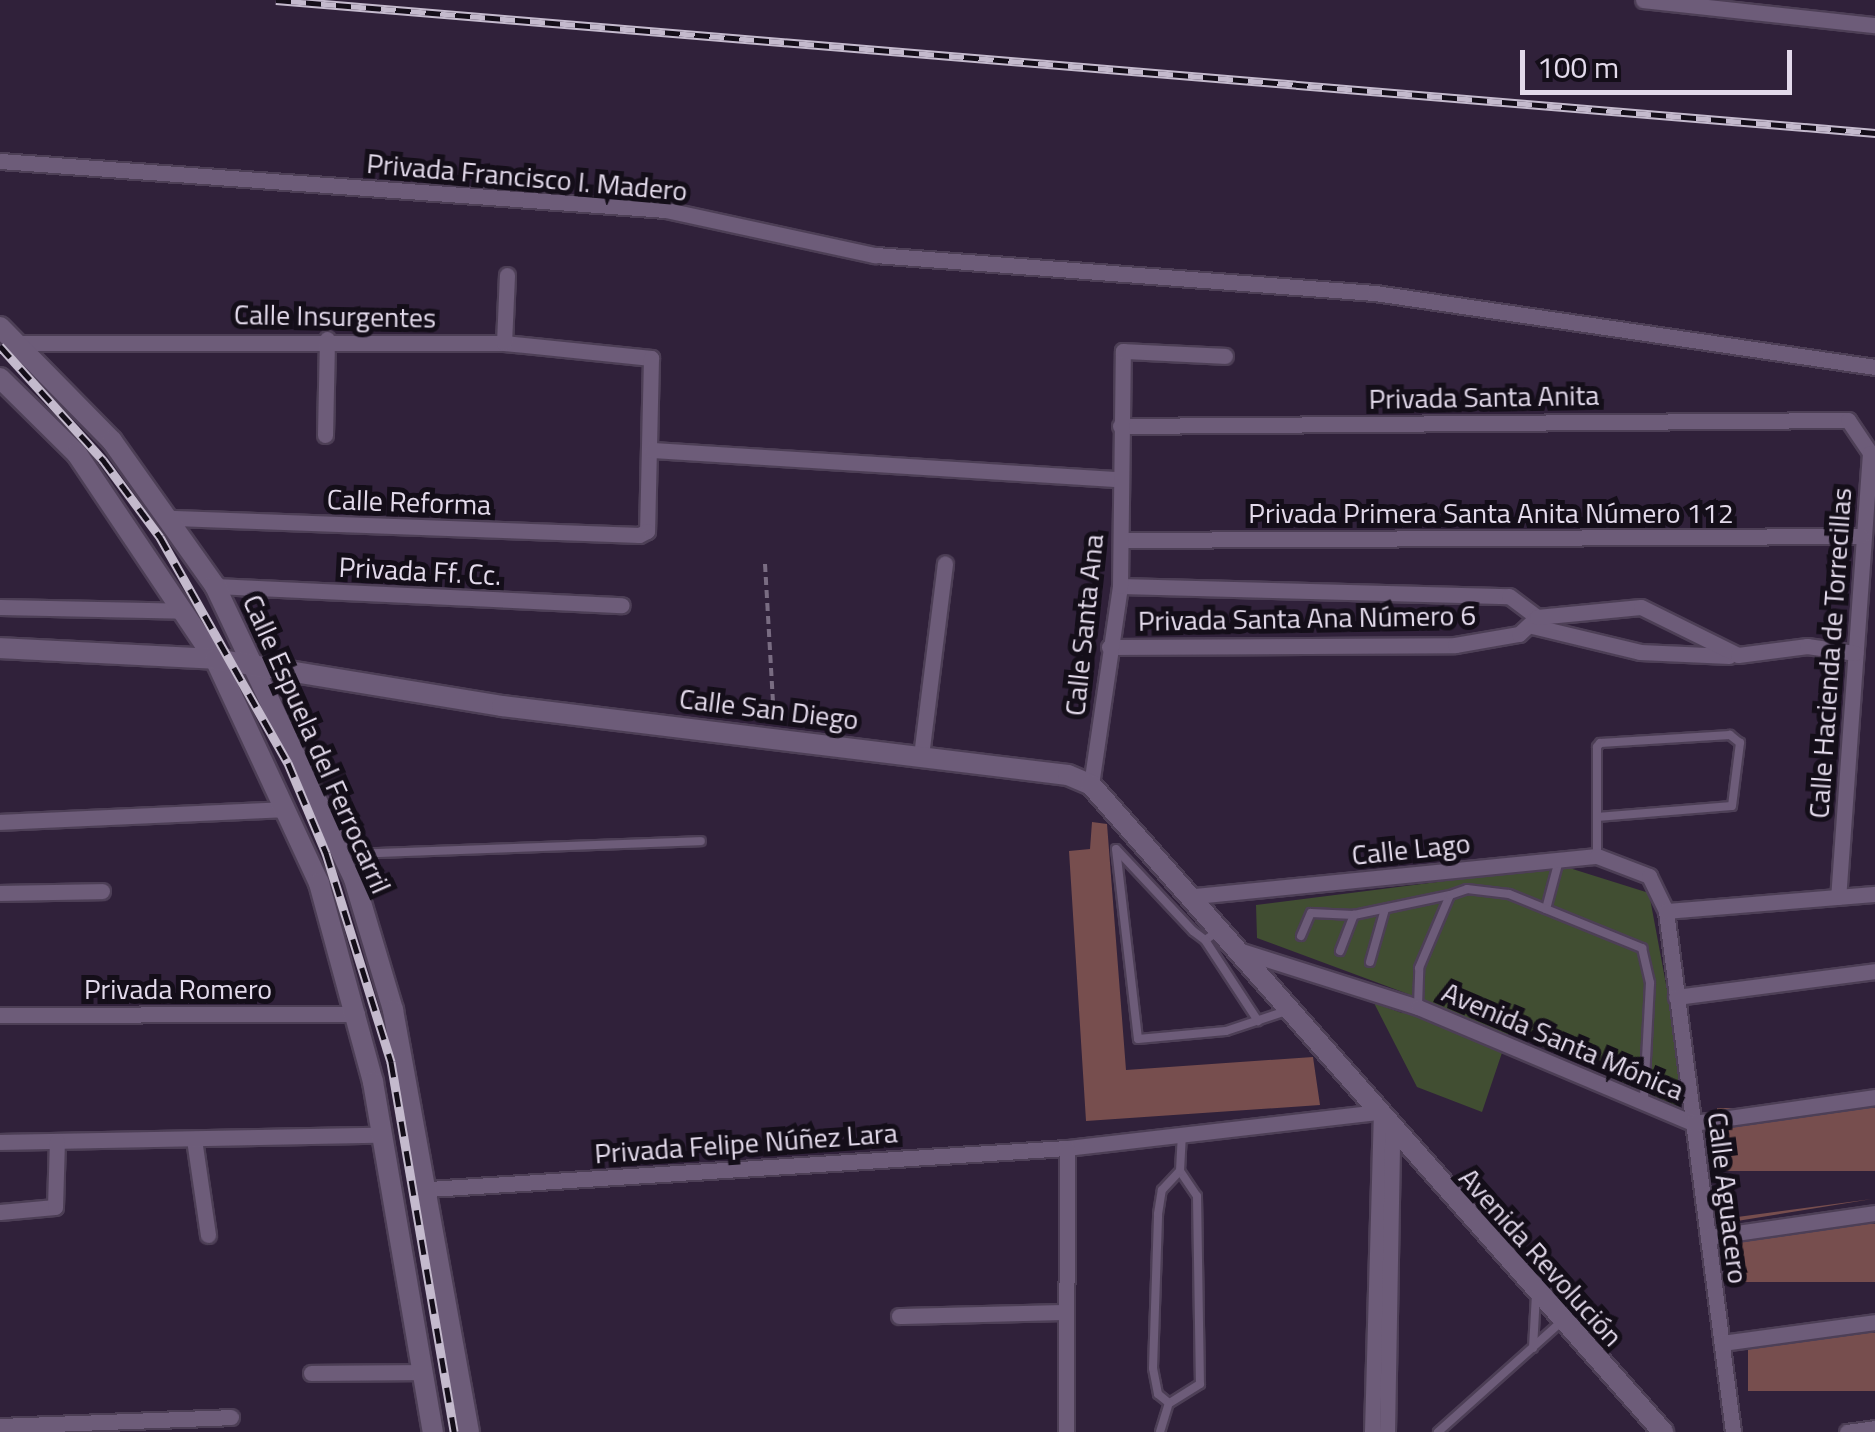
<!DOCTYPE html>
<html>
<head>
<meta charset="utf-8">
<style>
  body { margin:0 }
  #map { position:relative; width:1875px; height:1432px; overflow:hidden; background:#30213a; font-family:"Titillium Web",sans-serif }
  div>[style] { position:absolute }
  .green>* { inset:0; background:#414e32 }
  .building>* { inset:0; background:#774e4e; transform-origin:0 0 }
  .path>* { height:4px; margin-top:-2px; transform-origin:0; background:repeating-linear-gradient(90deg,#796c82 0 8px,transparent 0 13px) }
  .roads { filter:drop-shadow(2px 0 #4d3f56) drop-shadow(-2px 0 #4d3f56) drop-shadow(0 2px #4d3f56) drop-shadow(0 -2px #4d3f56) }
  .lane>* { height:8px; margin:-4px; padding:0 4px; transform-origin:4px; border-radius:4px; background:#6d5c79 }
  .street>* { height:15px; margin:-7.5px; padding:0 7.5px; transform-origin:7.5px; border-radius:7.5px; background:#6d5c79 }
  .secondary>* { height:20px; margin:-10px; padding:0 10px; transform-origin:10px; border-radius:10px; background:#6d5c79 }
  .rail>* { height:9px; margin-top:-4.5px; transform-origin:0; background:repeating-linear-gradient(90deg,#140e19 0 15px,#c4bacd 0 30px); box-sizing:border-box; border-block:2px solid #c4bacd }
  span { translate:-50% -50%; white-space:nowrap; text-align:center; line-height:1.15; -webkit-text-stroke:10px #140e19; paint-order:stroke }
  .street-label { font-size:28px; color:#e3daeb }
  .scale { position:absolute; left:1520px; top:50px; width:272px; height:45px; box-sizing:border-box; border:5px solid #e3daeb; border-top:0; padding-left:12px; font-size:30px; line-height:35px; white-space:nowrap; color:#e3daeb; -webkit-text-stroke:8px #140e19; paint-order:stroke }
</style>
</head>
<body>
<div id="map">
  <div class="green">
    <div style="clip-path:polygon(1563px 866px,1649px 893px,1687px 1097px,1679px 1107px,1509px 1032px,1482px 1112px,1417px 1087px,1374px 1003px,1402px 1013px,1408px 994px,1257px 938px,1256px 905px)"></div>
  </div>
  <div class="building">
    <div style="clip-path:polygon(1092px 822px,1107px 824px,1126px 1070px,1313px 1057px,1320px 1105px,1086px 1121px,1069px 851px,1090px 849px)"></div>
    <div style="left:1875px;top:1108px;width:63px;height:158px;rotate:90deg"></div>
    <div style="clip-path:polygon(1872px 1199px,1731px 1222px,1730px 1218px,1797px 1209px)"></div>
    <div style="left:1875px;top:1224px;width:58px;height:142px;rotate:90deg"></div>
    <div style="left:1875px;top:1333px;width:58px;height:127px;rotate:90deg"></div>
  </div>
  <div class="path">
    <div style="left:765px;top:564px;width:158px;rotate:86.7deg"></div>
  </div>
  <div class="roads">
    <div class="lane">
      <div style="left:1597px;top:817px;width:135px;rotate:-4.7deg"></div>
      <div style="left:1732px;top:806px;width:64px;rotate:-82.8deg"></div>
      <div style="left:1740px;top:743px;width:13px;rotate:-141deg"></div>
      <div style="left:1730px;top:735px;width:130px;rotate:176.5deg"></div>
      <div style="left:1600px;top:743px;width:5px;rotate:127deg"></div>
      <div style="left:1597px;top:747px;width:109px;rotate:90deg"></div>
      <div style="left:348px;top:854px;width:353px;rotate:-2.1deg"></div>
      <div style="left:1546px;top:909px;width:51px;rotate:-75.1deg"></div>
      <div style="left:1217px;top:932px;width:14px;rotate:146deg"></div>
      <div style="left:1205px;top:940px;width:15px;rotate:-143deg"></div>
      <div style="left:1193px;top:931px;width:112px;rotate:-133.2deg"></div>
      <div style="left:1116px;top:849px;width:191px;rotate:83.4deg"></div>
      <div style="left:1138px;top:1039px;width:88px;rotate:-5.2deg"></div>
      <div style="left:1226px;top:1031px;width:63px;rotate:-18.4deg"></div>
      <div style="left:1301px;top:936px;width:25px;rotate:-67deg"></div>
      <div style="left:1311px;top:913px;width:43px;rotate:2.7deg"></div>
      <div style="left:1354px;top:915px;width:98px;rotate:-11.8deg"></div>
      <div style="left:1205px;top:940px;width:97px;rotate:56.8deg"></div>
      <div style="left:1340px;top:951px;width:39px;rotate:-69deg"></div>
      <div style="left:1370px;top:962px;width:55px;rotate:-74.2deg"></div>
      <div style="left:1418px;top:1006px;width:38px;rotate:-88deg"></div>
      <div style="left:1419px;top:968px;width:79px;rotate:-67deg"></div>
      <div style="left:1450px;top:895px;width:18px;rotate:-19deg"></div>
      <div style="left:1467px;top:889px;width:42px;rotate:6.8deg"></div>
      <div style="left:1509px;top:894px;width:144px;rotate:22.1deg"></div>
      <div style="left:1642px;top:948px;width:36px;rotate:77deg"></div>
      <div style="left:1650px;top:983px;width:116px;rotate:93deg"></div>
      <div style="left:1180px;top:1171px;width:30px;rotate:56deg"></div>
      <div style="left:1197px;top:1196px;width:188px;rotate:89.1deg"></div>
      <div style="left:1200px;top:1384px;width:36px;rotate:148deg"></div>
      <div style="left:1169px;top:1403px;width:14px;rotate:-141deg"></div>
      <div style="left:1158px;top:1394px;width:26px;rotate:-101deg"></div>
      <div style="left:1153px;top:1368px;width:154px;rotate:-88.1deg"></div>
      <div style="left:1158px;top:1214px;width:24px;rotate:-81deg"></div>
      <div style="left:1162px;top:1190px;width:26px;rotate:-47deg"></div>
      <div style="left:1180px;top:1171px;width:33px;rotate:-87deg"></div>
      <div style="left:1533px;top:1348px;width:54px;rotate:-86.8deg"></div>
      <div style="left:1160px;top:1432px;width:30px;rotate:-73deg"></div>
      <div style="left:1438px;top:1432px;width:165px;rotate:-41.8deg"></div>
    </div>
    <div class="street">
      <div style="left:1643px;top:0;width:233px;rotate:6.2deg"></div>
      <div style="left:0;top:161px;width:668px;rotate:4.21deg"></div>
      <div style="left:666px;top:210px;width:214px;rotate:12.2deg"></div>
      <div style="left:875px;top:255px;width:501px;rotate:4.35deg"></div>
      <div style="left:1375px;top:293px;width:505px;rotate:8.42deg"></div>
      <div style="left:17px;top:343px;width:487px"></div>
      <div style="left:504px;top:343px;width:148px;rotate:5.8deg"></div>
      <div style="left:651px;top:358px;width:173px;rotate:91.3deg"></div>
      <div style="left:647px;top:531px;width:9px;rotate:153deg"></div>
      <div style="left:639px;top:535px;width:471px;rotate:-177.9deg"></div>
      <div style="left:504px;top:343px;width:68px;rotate:-87.5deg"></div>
      <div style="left:1120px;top:426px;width:728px;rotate:-0.47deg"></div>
      <div style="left:1848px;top:420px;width:40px;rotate:56deg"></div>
      <div style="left:1870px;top:453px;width:445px;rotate:94.1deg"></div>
      <div style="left:325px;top:435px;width:96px;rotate:-88.8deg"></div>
      <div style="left:652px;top:450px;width:468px;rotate:3.6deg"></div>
      <div style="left:1121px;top:540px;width:740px;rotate:-0.31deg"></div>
      <div style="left:215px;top:586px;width:407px;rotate:2.7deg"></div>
      <div style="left:1120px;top:586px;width:389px;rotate:1.5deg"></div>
      <div style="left:1509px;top:596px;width:35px;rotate:37deg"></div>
      <div style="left:0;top:607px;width:184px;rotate:1.2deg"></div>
      <div style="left:1532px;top:626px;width:111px;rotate:13.5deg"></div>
      <div style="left:1640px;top:652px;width:89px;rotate:2.6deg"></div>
      <div style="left:1109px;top:647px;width:346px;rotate:-0.3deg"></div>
      <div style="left:1455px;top:645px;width:65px;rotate:-9.8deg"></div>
      <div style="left:1519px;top:634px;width:25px;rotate:-43deg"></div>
      <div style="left:1537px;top:617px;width:104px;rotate:-5.5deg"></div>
      <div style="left:1641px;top:607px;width:108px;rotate:26.3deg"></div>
      <div style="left:1738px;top:655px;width:70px;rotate:-7.4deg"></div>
      <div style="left:1807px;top:646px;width:49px;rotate:8.3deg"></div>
      <div style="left:921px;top:756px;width:194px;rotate:-82.9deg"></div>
      <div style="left:1091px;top:785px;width:201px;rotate:-81.7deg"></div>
      <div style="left:1120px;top:586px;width:235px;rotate:-89.3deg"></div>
      <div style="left:1123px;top:351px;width:102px;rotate:2.8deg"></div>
      <div style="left:0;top:822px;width:286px;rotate:-2.6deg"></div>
      <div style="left:0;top:893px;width:102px;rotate:-1.1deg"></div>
      <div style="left:1195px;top:896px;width:404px;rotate:-5.7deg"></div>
      <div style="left:1597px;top:856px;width:56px;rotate:21deg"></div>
      <div style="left:1649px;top:876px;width:39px;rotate:64deg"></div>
      <div style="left:1666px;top:911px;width:525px;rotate:82.67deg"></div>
      <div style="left:1666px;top:911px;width:210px;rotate:-4.7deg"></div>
      <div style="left:1238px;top:950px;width:189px;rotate:17.6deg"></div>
      <div style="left:1418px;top:1007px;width:298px;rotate:22.9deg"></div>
      <div style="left:1693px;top:1123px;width:184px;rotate:-8.1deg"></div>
      <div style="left:1676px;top:997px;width:201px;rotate:-7.4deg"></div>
      <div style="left:0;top:1015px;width:357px;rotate:-0.2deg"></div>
      <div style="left:194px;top:1139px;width:97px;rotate:81.7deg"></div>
      <div style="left:0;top:1142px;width:381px;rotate:-1.1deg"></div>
      <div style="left:429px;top:1189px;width:639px;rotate:-3.68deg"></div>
      <div style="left:1067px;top:1148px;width:311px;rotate:-6.6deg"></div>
      <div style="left:0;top:1212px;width:55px;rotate:-5.2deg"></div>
      <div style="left:55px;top:1207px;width:66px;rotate:-88.3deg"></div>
      <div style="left:1708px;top:1237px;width:169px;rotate:-8.2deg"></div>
      <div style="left:899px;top:1316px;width:167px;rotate:-1.4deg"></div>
      <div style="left:1722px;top:1343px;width:154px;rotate:-7.8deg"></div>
      <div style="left:311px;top:1373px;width:111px;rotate:-0.5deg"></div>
      <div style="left:0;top:1426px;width:231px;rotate:-2.2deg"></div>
      <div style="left:1066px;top:1432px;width:284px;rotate:-89.8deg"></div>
      <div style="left:1372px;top:1432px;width:314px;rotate:-88.4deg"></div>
      <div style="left:1387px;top:1432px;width:301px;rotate:-89deg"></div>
      <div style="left:1847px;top:1432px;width:28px;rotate:-8deg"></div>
    </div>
    <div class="secondary">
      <div style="left:0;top:327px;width:160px;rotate:45.5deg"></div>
      <div style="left:112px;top:441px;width:178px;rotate:54.6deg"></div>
      <div style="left:215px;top:586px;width:324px;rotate:64.6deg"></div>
      <div style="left:354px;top:879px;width:137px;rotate:73.4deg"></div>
      <div style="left:393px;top:1010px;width:429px;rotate:79.8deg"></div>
      <div style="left:0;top:378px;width:108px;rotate:44.6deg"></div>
      <div style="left:77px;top:454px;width:247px;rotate:56.1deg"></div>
      <div style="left:215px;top:659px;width:247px;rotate:65.1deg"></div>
      <div style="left:319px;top:883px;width:206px;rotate:74.8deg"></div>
      <div style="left:373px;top:1082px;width:355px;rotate:80.3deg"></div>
      <div style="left:0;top:648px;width:215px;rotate:2.9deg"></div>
      <div style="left:215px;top:659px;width:291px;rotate:9.3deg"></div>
      <div style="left:502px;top:706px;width:570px;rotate:6.95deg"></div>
      <div style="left:1068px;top:775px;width:25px;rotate:23deg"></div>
      <div style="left:1091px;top:785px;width:864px;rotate:48.52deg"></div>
    </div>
  </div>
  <div class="rail">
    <div style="left:276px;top:0;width:1605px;rotate:4.75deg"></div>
    <div style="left:0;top:346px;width:154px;rotate:47.9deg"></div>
    <div style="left:103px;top:460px;width:96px;rotate:53.5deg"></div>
    <div style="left:160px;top:537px;width:260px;rotate:60.5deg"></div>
    <div style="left:288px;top:763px;width:98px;rotate:67.1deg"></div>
    <div style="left:326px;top:853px;width:219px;rotate:72.7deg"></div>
    <div style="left:391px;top:1062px;width:375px;rotate:80.3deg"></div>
  </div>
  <div class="street-label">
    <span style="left:527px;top:177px;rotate:5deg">Privada Francisco I. Madero</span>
    <span style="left:335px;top:316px;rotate:1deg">Calle Insurgentes</span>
    <span style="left:1484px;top:397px;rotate:-1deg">Privada Santa Anita</span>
    <span style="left:409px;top:502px;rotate:2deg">Calle Reforma</span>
    <span style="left:1491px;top:513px">Privada Primera Santa Anita Número 112</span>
    <span style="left:420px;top:571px;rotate:3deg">Privada Ff. Cc.</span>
    <span style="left:1307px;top:618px;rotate:-1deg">Privada Santa Ana Número 6</span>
    <span style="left:1084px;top:625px;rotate:-84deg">Calle Santa Ana</span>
    <span style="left:1830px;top:653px;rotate:-86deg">Calle Hacienda de Torrecillas</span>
    <span style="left:769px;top:709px;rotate:7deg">Calle San Diego</span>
    <span style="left:317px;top:744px;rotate:66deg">Calle Espuela del Ferrocarril</span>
    <span style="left:1411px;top:849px;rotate:-6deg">Calle Lago</span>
    <span style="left:178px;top:989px">Privada Romero</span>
    <span style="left:1563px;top:1041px;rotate:23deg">Avenida Santa Mónica</span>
    <span style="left:746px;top:1143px;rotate:-4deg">Privada Felipe Núñez Lara</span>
    <span style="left:1728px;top:1198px;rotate:83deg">Calle Aguacero</span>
    <span style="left:1541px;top:1257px;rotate:48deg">Avenida Revolución</span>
  </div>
  <div class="scale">100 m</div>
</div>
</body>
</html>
